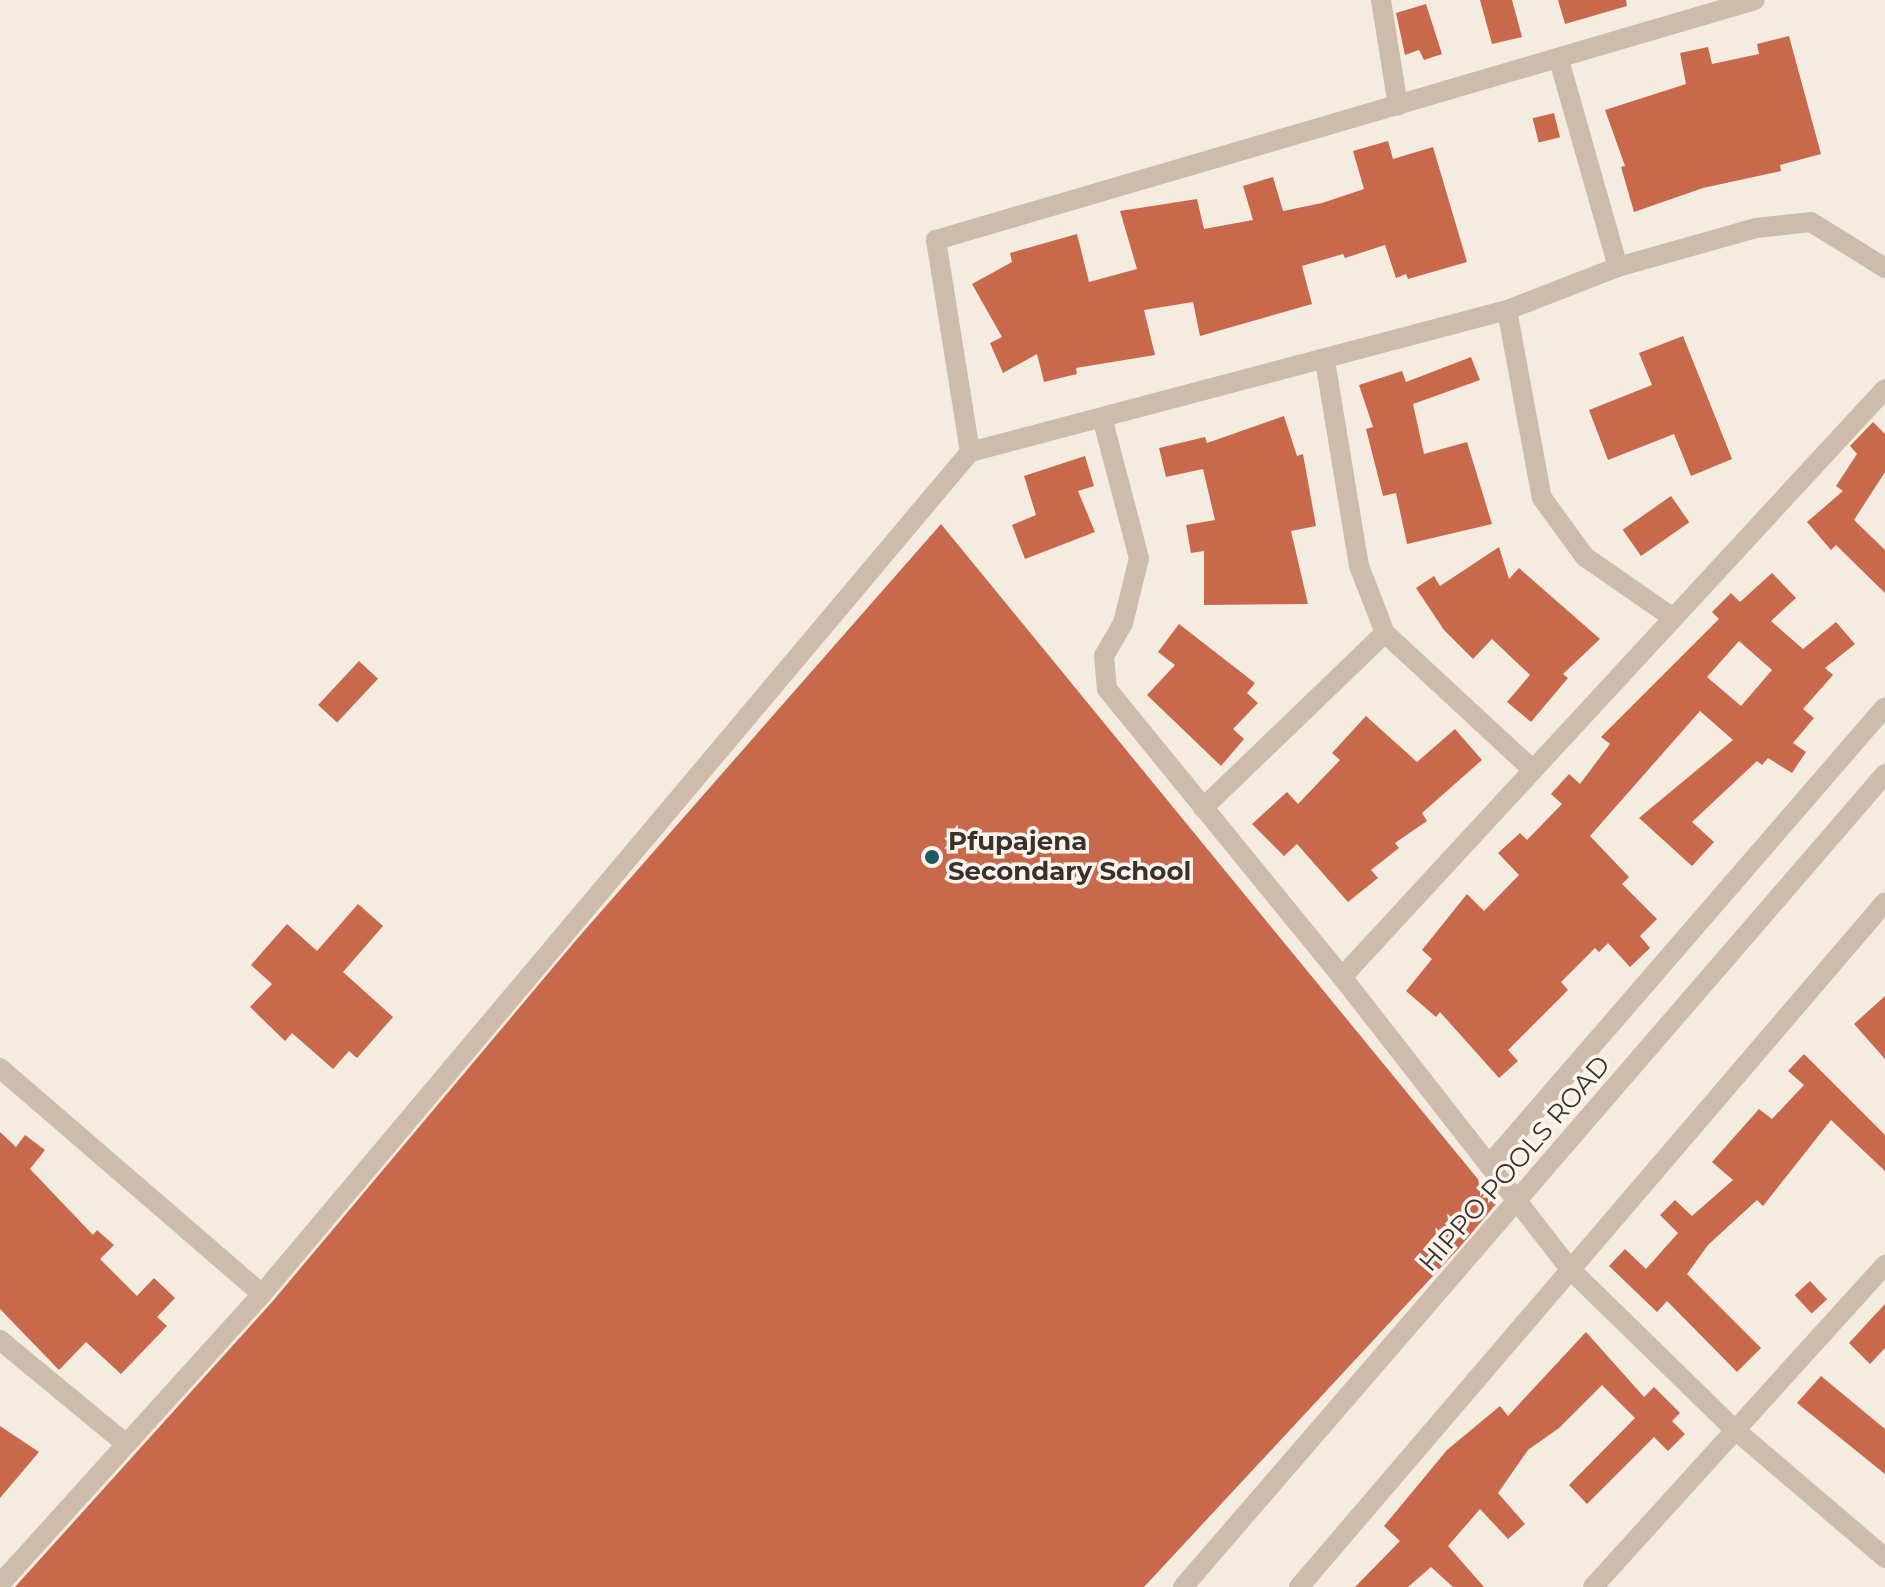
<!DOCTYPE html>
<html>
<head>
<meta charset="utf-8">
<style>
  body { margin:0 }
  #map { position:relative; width:1885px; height:1587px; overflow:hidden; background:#f4ebe1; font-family:Montserrat,sans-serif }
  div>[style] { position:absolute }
  .building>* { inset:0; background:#c8694b; transform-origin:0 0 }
  .minor>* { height:20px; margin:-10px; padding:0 10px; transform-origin:10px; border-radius:10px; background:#cdbbac }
  .dots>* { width:22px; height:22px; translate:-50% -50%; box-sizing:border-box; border:4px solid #fbf5ee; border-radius:50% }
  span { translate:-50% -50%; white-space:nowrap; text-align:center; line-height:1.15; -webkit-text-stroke:7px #fbf5ee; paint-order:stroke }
  .poi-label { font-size:26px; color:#3b302b; font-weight:700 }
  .left { translate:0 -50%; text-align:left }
  .street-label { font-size:26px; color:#3b302b }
</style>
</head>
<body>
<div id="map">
  <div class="building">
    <div style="clip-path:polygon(1480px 0,1512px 0,1522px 37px,1492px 44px)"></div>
    <div style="clip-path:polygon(1558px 0,1626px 0,1627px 6px,1565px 24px)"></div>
    <div style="clip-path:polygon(1426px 4px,1442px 54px,1424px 60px,1419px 50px,1405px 55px,1396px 13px)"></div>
    <div style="clip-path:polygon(1789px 36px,1821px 154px,1780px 165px,1781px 171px,1703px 188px,1634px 212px,1621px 167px,1625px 166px,1605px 110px,1686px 84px,1680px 53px,1708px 47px,1712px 64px,1759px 54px,1757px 44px)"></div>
    <div style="left:1554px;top:113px;width:25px;height:22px;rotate:76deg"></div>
    <div style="clip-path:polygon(1388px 141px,1393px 159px,1433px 147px,1467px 262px,1408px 279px,1406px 274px,1396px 278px,1385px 245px,1345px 258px,1343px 254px,1302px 266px,1312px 304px,1200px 336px,1193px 302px,1144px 310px,1155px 355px,1076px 368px,1077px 374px,1044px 382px,1037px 354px,1003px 373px,990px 343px,1002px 337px,972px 284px,1012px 262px,1010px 253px,1077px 234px,1089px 282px,1137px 269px,1120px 211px,1197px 199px,1204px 229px,1253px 220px,1243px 186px,1273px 177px,1283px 211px,1322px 203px,1364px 189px,1353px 151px)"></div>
    <div style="clip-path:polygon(1683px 336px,1732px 459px,1691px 476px,1674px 434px,1608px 460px,1589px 410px,1652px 385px,1639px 353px)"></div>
    <div style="clip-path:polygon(1471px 357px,1480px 380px,1413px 404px,1424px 454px,1467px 442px,1492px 524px,1407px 544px,1396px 493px,1383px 496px,1366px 429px,1373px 427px,1359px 385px,1402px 371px,1406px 382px)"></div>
    <div style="clip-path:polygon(1284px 416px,1297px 456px,1303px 454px,1316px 526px,1291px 531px,1308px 604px,1204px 605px,1204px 551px,1191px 553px,1186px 525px,1215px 520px,1203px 469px,1166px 477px,1159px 448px,1205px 437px,1207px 443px)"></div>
    <div style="clip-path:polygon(1873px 422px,1885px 434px,1885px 472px,1854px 520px,1885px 550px,1885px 593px,1836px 545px,1831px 550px,1807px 522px,1843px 491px,1836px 486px,1857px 454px,1850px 446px)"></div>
    <div style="clip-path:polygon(1085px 456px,1094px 486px,1078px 491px,1095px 532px,1025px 559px,1012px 525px,1036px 515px,1024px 476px)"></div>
    <div style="left:1671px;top:496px;width:32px;height:59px;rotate:55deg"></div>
    <div style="clip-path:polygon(941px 524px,1486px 1189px,1496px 1204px,1459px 1248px,1144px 1587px,15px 1587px,272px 1302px,577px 939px)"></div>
    <div style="clip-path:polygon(1499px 547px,1509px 579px,1519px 568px,1600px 639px,1563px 674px,1568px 678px,1531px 722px,1507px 702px,1530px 675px,1492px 639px,1473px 659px,1444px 630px,1416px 588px,1434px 576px,1440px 586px)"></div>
    <div style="clip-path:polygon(evenodd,1772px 573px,1796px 598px,1771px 621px,1803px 649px,1836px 622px,1855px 644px,1825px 668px,1833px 675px,1803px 709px,1814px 718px,1793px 743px,1806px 752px,1792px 773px,1768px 758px,1762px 765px,1757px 761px,1692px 822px,1714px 842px,1692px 866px,1639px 818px,1733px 740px,1700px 711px,1590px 836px,1629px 877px,1622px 884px,1657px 919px,1640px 936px,1650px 948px,1630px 967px,1608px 943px,1599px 952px,1595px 948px,1561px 982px,1568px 990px,1508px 1050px,1518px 1061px,1499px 1078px,1440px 1012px,1436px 1017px,1406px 991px,1432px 959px,1422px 950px,1467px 894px,1484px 911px,1519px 875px,1498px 853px,1520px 833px,1527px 840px,1562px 804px,1551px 794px,1569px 774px,1580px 784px,1610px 744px,1601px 737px,1719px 619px,1712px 612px,1731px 593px,1740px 602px,1772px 573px,1739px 641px,1772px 670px,1741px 706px,1707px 677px,1739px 641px)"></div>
    <div style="clip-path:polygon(1179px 624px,1255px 683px,1247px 693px,1258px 703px,1233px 729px,1244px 739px,1221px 766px,1147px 695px,1175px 665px,1158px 652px)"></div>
    <div style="left:359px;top:661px;width:26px;height:60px;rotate:43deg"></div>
    <div style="clip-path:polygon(1366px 716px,1417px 762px,1455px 729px,1482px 760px,1422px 813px,1427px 821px,1395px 843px,1399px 848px,1371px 870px,1378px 878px,1348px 902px,1297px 844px,1284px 856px,1252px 824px,1287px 792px,1298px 804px,1340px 760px,1332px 753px)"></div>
    <div style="clip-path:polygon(358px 904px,383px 926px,343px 972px,393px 1017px,357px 1058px,349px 1051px,333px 1069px,292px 1033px,285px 1041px,250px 1007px,272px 984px,251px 965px,287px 924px,317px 951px)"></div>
    <div style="clip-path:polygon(1885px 996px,1885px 1059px,1854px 1024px)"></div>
    <div style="clip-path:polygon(1804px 1054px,1885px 1135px,1885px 1171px,1831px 1120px,1763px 1206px,1757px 1200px,1708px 1245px,1687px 1274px,1761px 1348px,1737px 1372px,1667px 1301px,1657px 1312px,1609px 1266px,1625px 1249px,1646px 1269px,1678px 1233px,1660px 1215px,1675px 1200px,1692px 1216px,1733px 1180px,1712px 1162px,1759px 1109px,1772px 1119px,1804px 1085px,1788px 1071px)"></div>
    <div style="clip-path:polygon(0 1132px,16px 1147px,25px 1135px,45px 1150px,30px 1169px,93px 1235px,97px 1230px,114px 1245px,100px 1259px,137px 1296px,154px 1278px,175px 1298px,157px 1317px,167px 1326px,121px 1374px,86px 1342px,59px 1370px,0 1309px)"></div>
    <div style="left:1810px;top:1281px;width:25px;height:21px;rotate:47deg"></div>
    <div style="clip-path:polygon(1885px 1304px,1885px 1348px,1870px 1364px,1849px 1343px)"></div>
    <div style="clip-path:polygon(1586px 1332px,1644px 1397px,1654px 1387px,1680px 1413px,1672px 1421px,1685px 1434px,1668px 1451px,1654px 1437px,1587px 1504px,1569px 1485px,1635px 1418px,1602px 1385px,1559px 1428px,1528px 1450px,1498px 1493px,1525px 1524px,1508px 1539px,1480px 1509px,1448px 1546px,1484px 1587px,1453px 1587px,1431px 1567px,1408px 1587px,1355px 1587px,1400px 1541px,1384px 1526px,1447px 1450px,1500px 1406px,1508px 1416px)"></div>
    <div style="clip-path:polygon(1821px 1376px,1885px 1429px,1885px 1474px,1797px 1403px)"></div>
    <div style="clip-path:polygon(0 1426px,39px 1452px,0 1498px)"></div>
  </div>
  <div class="minor">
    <div style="left:1381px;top:0;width:107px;rotate:80.9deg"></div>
    <div style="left:1559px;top:60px;width:215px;rotate:74.1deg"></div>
    <div style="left:1507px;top:310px;width:191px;rotate:79.5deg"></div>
    <div style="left:1542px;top:498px;width:73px;rotate:53.9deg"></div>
    <div style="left:1585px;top:557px;width:106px;rotate:34.6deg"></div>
    <div style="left:1103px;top:421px;width:142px;rotate:75.3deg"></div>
    <div style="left:1139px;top:558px;width:67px;rotate:103.8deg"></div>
    <div style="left:1123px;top:623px;width:38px;rotate:120deg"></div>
    <div style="left:1104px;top:656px;width:33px;rotate:85deg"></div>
    <div style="left:1107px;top:689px;width:372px;rotate:50.8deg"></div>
    <div style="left:1342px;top:977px;width:372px;rotate:52deg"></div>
    <div style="left:1571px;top:1270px;width:226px;rotate:44.3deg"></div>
    <div style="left:1733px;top:1428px;width:200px;rotate:40.5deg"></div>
    <div style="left:970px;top:452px;width:215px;rotate:-99.1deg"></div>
    <div style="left:936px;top:240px;width:853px;rotate:-16.33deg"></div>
    <div style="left:1385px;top:633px;width:200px;rotate:42.8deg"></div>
    <div style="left:1203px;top:808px;width:252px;rotate:-43.9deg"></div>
    <div style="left:1385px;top:633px;width:72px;rotate:-111.2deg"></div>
    <div style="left:1359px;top:566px;width:209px;rotate:-99.4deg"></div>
    <div style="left:1342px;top:977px;width:800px;rotate:-47.28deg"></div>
    <div style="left:0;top:1068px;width:346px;rotate:40.8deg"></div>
    <div style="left:1489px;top:1165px;width:605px;rotate:-49.15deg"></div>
    <div style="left:0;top:1340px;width:163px;rotate:39.5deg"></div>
    <div style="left:0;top:1584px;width:391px;rotate:-47.9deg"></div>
    <div style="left:262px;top:1294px;width:1100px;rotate:-49.94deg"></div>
    <div style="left:970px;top:452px;width:555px;rotate:-14.81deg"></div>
    <div style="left:1507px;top:310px;width:119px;rotate:-21.2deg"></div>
    <div style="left:1618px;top:267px;width:143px;rotate:-15.8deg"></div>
    <div style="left:1756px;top:228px;width:55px;rotate:-6.2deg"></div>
    <div style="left:1811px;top:222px;width:87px;rotate:31.9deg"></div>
    <div style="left:1183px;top:1587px;width:1074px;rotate:-49.19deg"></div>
    <div style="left:1299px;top:1587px;width:901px;rotate:-49.45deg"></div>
    <div style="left:1593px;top:1587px;width:435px;rotate:-47.8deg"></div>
  </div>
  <div class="dots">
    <div style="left:932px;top:857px;background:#1f5a5e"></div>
  </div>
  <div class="poi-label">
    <span class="left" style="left:948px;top:857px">Pfupajena<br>Secondary School</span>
  </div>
  <div class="street-label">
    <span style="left:1515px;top:1164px;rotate:-49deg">HIPPO POOLS ROAD</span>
  </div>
</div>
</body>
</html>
